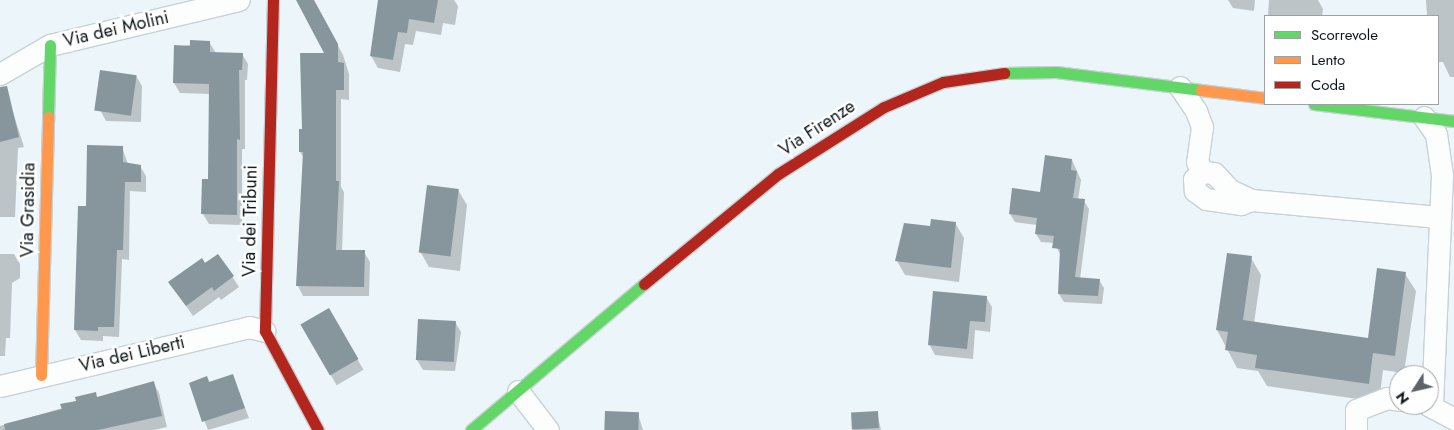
<!DOCTYPE html>
<html>
<head>
<meta charset="utf-8">
<style>
  body { margin:0 }
  #map { position:relative; width:1454px; height:430px; overflow:hidden; background:#ecf5f9; font-family:Jost,sans-serif }
  div>[style] { position:absolute }
  .shadow>* { inset:0; background:#0003; transform-origin:0 0 }
  .building>* { inset:0; background:#86969c; transform-origin:0 0 }
  .roads { filter:drop-shadow(1px 0 #c8d1d5) drop-shadow(-1px 0 #c8d1d5) drop-shadow(0 1px #c8d1d5) drop-shadow(0 -1px #c8d1d5) }
  .street>* { height:21px; margin:-10.5px; padding:0 10.5px; transform-origin:10.5px; border-radius:10.5px; background:#fcfefe }
  .fast>* { height:11px; margin:-5.5px; padding:0 5.5px; transform-origin:5.5px; border-radius:5.5px; background:#63d668 }
  .slow>* { height:11px; margin:-5.5px; padding:0 5.5px; transform-origin:5.5px; border-radius:5.5px; background:#ff974d }
  .jam>* { height:11px; margin:-5.5px; padding:0 5.5px; transform-origin:5.5px; border-radius:5.5px; background:#b3261e }
  span { translate:-50% -50%; white-space:nowrap; text-align:center; line-height:1.15; -webkit-text-stroke:5px #fff; paint-order:stroke }
  .street-label { font-size:18px; color:#0b1519 }
  .legend { position:absolute; left:1264px; top:15px; width:175px; height:90px; box-sizing:border-box; background:#fff; border:1px solid #9da1a3; margin:0; padding:6px 9px; list-style:none; font-size:15px; color:#0b1519 }
  .legend li { display:flex; align-items:center; gap:10px; height:25px }
  .legend b { width:25px; border:1px solid #9da1a3 }
  .north { position:absolute; left:1389px; top:365px; width:50px; height:50px; box-sizing:border-box; background:#fff; border:1px solid #9da1a3; border-radius:50%; rotate:235deg; font-size:14px; font-weight:700; line-height:20px; text-align:center; color:#0b1519 }
  .north::after { content:''; display:block; margin:auto; width:18px; height:22px; background:#5a6367; clip-path:polygon(50% 0,100% 100%,50% 72%,0 100%) }
</style>
</head>
<body>
<div id="map">
  <div class="shadow">
    <div style="clip-path:polygon(298px 0,313px 0,343px 55px,349px 74px,349px 100px,341px 99px,341px 187px,344px 192px,342px 252px,364px 252px,370px 262px,369px 296px,303px 296px,298px 286px,304px 158px,300px 152px,326px 54px)"></div>
    <div style="clip-path:polygon(380px 0,454px 0,458px 6px,455px 25px,443px 23px,441px 35px,416px 31px,413px 45px,405px 44px,400px 72px,378px 68px,371px 56px)"></div>
    <div style="clip-path:polygon(1228px 0,1255px 0,1254px 11px,1233px 8px)"></div>
    <div style="clip-path:polygon(1269px 0,1318px 0,1323px 9px,1322px 16px,1268px 16px)"></div>
    <div style="clip-path:polygon(1426px 0,1454px 0,1454px 77px,1450px 77px,1443px 62px,1438px 62px,1438px 16px,1427px 16px)"></div>
    <div style="clip-path:polygon(209px 42px,216px 53px,242px 54px,248px 64px,247px 80px,245px 80px,245px 149px,242px 149px,242px 225px,209px 224px,203px 214px,203px 180px,209px 181px,210px 94px,180px 93px,174px 83px,175px 47px)"></div>
    <div style="clip-path:polygon(136px 76px,142px 86px,141px 122px,106px 121px,100px 110px)"></div>
    <div style="clip-path:polygon(11px 106px,24px 147px,18px 148px,15px 217px,0 217px,0 111px)"></div>
    <div style="clip-path:polygon(122px 147px,128px 164px,140px 166px,146px 176px,146px 192px,130px 191px,129px 260px,122px 259px,119px 337px,103px 336px,103px 341px,81px 340px,75px 330px,87px 208px)"></div>
    <div style="clip-path:polygon(1072px 160px,1081px 180px,1078px 200px,1084px 201px,1089px 209px,1080px 279px,1099px 280px,1104px 288px,1102px 304px,1064px 302px,1059px 294px,1061px 256px,1054px 243px,1041px 242px,1036px 234px,1037px 225px,1015px 222px,1010px 214px,1041px 194px)"></div>
    <div style="clip-path:polygon(458px 190px,467px 205px,460px 271px,429px 267px,421px 253px)"></div>
    <div style="clip-path:polygon(955px 223px,964px 238px,959px 282px,905px 275px,897px 261px,931px 228px)"></div>
    <div style="clip-path:polygon(0 254px,14px 254px,20px 264px,20px 278px,12px 283px,10px 338px,6px 338px,5px 356px,0 356px)"></div>
    <div style="clip-path:polygon(218px 255px,239px 287px,221px 300px,219px 297px,193px 316px,170px 283px)"></div>
    <div style="clip-path:polygon(1251px 258px,1261px 275px,1254px 323px,1369px 339px,1405px 274px,1416px 291px,1404px 373px,1383px 370px,1379px 402px,1267px 386px,1258px 371px,1237px 368px,1217px 330px)"></div>
    <div style="clip-path:polygon(986px 297px,992px 307px,990px 332px,975px 330px,973px 359px,935px 355px,929px 344px)"></div>
    <div style="left:329px;top:310px;width:69px;height:31px;rotate:60deg"></div>
    <div style="clip-path:polygon(455px 322px,461px 332px,455px 371px,423px 370px,417px 360px)"></div>
    <div style="clip-path:polygon(232px 375px,249px 418px,208px 430px,190px 383px,207px 377px,210px 383px)"></div>
    <div style="clip-path:polygon(153px 382px,159px 393px,167px 427px,154px 430px,0 430px,0 426px)"></div>
    <div style="clip-path:polygon(877px 412px,881px 430px,854px 430px,853px 428px)"></div>
    <div style="clip-path:polygon(638px 414px,643px 430px,605px 430px)"></div>
  </div>
  <div class="building">
    <div style="clip-path:polygon(296px 0,314px 0,338px 44px,338px 62px,344px 63px,344px 90px,336px 90px,336px 181px,339px 181px,336px 250px,365px 250px,364px 287px,296px 286px,303px 152px,299px 152px,299px 129px,302px 129px,300px 53px,324px 53px)"></div>
    <div style="clip-path:polygon(378px 0,438px 0,434px 23px,409px 19px,407px 33px,398px 32px,393px 60px,370px 56px)"></div>
    <div style="clip-path:polygon(190px 40px,210px 41px,210px 52px,243px 53px,242px 70px,239px 70px,240px 140px,237px 139px,237px 215px,201px 214px,202px 179px,208px 179px,209px 84px,173px 83px,174px 45px,190px 46px)"></div>
    <div style="left:100px;top:70px;width:37px;height:41px;rotate:8deg"></div>
    <div style="clip-path:polygon(7px 86px,19px 137px,0 142px,0 87px)"></div>
    <div style="clip-path:polygon(87px 145px,123px 146px,123px 162px,141px 165px,141px 182px,125px 182px,123px 250px,117px 250px,114px 327px,98px 327px,98px 331px,74px 330px,78px 206px,86px 206px)"></div>
    <div style="clip-path:polygon(1045px 155px,1072px 159px,1071px 170px,1077px 171px,1073px 198px,1085px 199px,1075px 277px,1100px 279px,1098px 296px,1058px 294px,1060px 249px,1052px 248px,1054px 236px,1035px 234px,1037px 218px,1009px 214px,1012px 188px,1040px 192px)"></div>
    <div style="left:427px;top:185px;width:32px;height:68px;rotate:7deg"></div>
    <div style="clip-path:polygon(931px 219px,956px 222px,951px 268px,895px 261px,904px 223px,930px 226px)"></div>
    <div style="clip-path:polygon(1227px 253px,1252px 256px,1243px 320px,1368px 338px,1377px 268px,1406px 272px,1395px 356px,1373px 353px,1369px 384px,1255px 368px,1257px 355px,1225px 350px,1228px 332px,1216px 330px)"></div>
    <div style="clip-path:polygon(218px 254px,234px 276px,214px 291px,212px 287px,186px 306px,168px 282px,202px 258px,205px 263px)"></div>
    <div style="clip-path:polygon(933px 291px,987px 296px,985px 322px,970px 321px,967px 349px,928px 345px)"></div>
    <div style="left:329px;top:308px;width:59px;height:33px;rotate:60deg"></div>
    <div style="left:418px;top:319px;width:38px;height:41px;rotate:3deg"></div>
    <div style="clip-path:polygon(233px 374px,245px 408px,202px 422px,189px 383px,207px 376px,209px 382px)"></div>
    <div style="clip-path:polygon(154px 381px,162px 416px,98px 430px,5px 430px,4px 424px,62px 409px,60px 404px,76px 401px,75px 397px,96px 392px,97px 397px)"></div>
    <div style="left:605px;top:411px;width:34px;height:19px;rotate:2deg"></div>
    <div style="left:878px;top:411px;width:17px;height:27px;rotate:87deg"></div>
  </div>
  <div class="roads">
    <div class="street">
      <div style="left:0;top:74px;width:58px;rotate:-30.1deg"></div>
      <div style="left:50px;top:45px;width:194px;rotate:-13.4deg"></div>
      <div style="left:1180px;top:87px;width:29px;rotate:56deg"></div>
      <div style="left:1196px;top:111px;width:17px;rotate:69deg"></div>
      <div style="left:1202px;top:127px;width:35px;rotate:98deg"></div>
      <div style="left:1197px;top:162px;width:12px;rotate:59deg"></div>
      <div style="left:1424px;top:117px;width:21px;rotate:55deg"></div>
      <div style="left:1436px;top:134px;width:41px;rotate:81.7deg"></div>
      <div style="left:1442px;top:175px;width:231px;rotate:92.5deg"></div>
      <div style="left:1251px;top:200px;width:11px;rotate:158deg"></div>
      <div style="left:1241px;top:204px;width:35px;rotate:-172deg"></div>
      <div style="left:1206px;top:199px;width:14px;rotate:-144deg"></div>
      <div style="left:1195px;top:191px;width:12px;rotate:-95deg"></div>
      <div style="left:1194px;top:179px;width:11px;rotate:-38deg"></div>
      <div style="left:1203px;top:172px;width:11px;rotate:5deg"></div>
      <div style="left:1214px;top:173px;width:23px;rotate:47deg"></div>
      <div style="left:1230px;top:190px;width:23px;rotate:25deg"></div>
      <div style="left:1251px;top:200px;width:189px;rotate:5.2deg"></div>
      <div style="left:0;top:386px;width:256px;rotate:-13.3deg"></div>
      <div style="left:249px;top:327px;width:16px;rotate:14deg"></div>
      <div style="left:518px;top:391px;width:49px;rotate:52.4deg"></div>
      <div style="left:1428px;top:405px;width:30px;rotate:28deg"></div>
      <div style="left:1356px;top:430px;width:20px;rotate:-90deg"></div>
      <div style="left:1356px;top:410px;width:33px;rotate:-21deg"></div>
      <div style="left:1387px;top:398px;width:12px;rotate:9deg"></div>
    </div>
    <div class="fast">
      <div style="left:1004px;top:73px;width:52px;rotate:-1.1deg"></div>
      <div style="left:1056px;top:72px;width:146px;rotate:7.1deg"></div>
      <div style="left:1314px;top:104px;width:141px;rotate:6.9deg"></div>
      <div style="left:48px;top:117px;width:72px;rotate:-88.4deg"></div>
      <div style="left:471px;top:430px;width:226px;rotate:-40.2deg"></div>
    </div>
    <div class="slow">
      <div style="left:1201px;top:90px;width:64px;rotate:7.1deg"></div>
      <div style="left:41px;top:375px;width:258px;rotate:-88.4deg"></div>
    </div>
    <div class="jam">
      <div style="left:273px;top:0;width:331px;rotate:91.4deg"></div>
      <div style="left:265px;top:331px;width:112px;rotate:61.8deg"></div>
      <div style="left:644px;top:284px;width:173px;rotate:-39.4deg"></div>
      <div style="left:778px;top:174px;width:125px;rotate:-32.3deg"></div>
      <div style="left:884px;top:107px;width:64px;rotate:-23deg"></div>
      <div style="left:943px;top:82px;width:62px;rotate:-8.4deg"></div>
    </div>
  </div>
  <div class="street-label">
    <span style="left:116px;top:29px;rotate:-13deg">Via dei Molini</span>
    <span style="left:817px;top:128px;rotate:-33deg">Via Firenze</span>
    <span style="left:28px;top:210px;rotate:-89deg">Via Grasidia</span>
    <span style="left:250px;top:221px;rotate:-89deg">Via dei Tribuni</span>
    <span style="left:132px;top:354px;rotate:-13deg">Via dei Liberti</span>
  </div>
  <ul class="legend">
  <li><b style="height:6px;background:#63d668"></b>Scorrevole</li>
  <li><b style="height:6px;background:#ff974d"></b>Lento</li>
  <li><b style="height:6px;background:#b3261e"></b>Coda</li>
  </ul>
  <div class="north">N</div>
</div>
</body>
</html>
